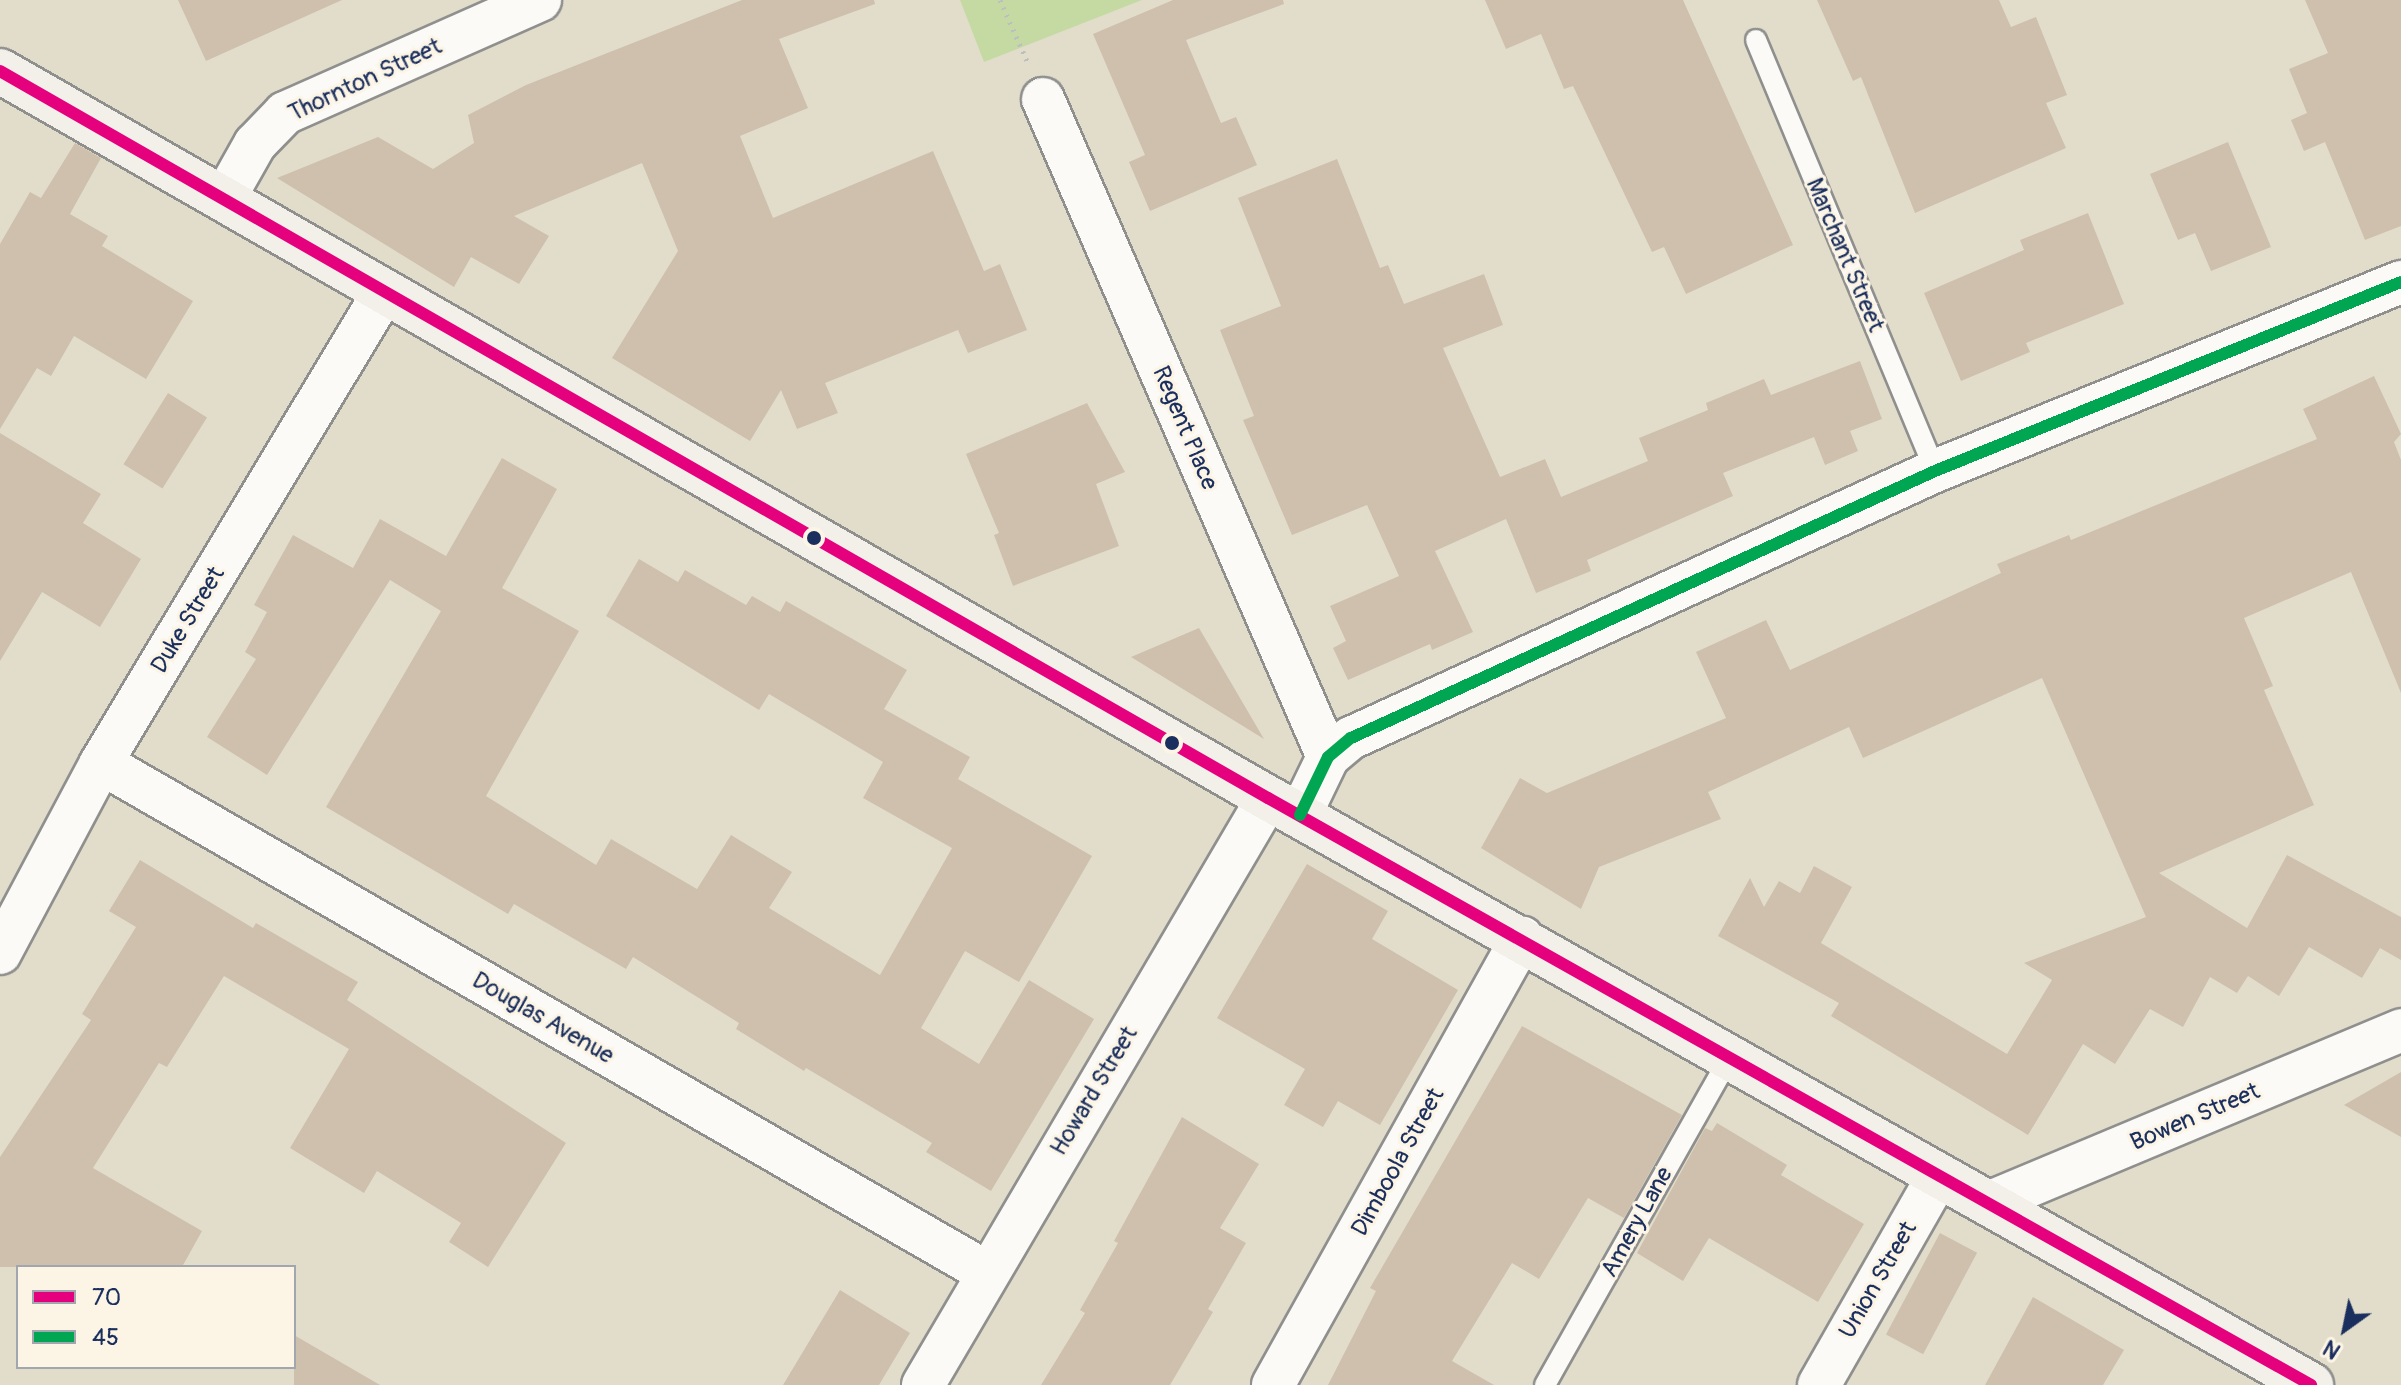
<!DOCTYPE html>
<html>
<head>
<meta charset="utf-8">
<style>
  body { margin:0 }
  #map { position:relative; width:2401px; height:1385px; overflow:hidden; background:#e2ddca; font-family:Pangolin,sans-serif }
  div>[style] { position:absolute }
  .green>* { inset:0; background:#c5daa3 }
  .building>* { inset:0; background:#cec0ac; transform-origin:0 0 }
  .path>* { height:5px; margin-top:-2.5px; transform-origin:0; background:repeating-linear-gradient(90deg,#bdbec0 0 2px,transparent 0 8px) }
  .roads { filter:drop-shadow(2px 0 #8f8f8e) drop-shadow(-2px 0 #8f8f8e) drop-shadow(0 2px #8f8f8e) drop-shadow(0 -2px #8f8f8e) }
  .service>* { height:20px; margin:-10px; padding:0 10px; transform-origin:10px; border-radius:10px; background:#fbfaf7 }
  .minor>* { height:42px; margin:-21px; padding:0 21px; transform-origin:21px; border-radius:21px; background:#fbfaf7 }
  .secondary>* { height:44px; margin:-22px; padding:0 22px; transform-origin:22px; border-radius:22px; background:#f2f0e9 }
  .bus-1>* { height:12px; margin:-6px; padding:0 6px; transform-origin:6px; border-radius:6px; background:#e5007d }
  .bus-2>* { height:12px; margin:-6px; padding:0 6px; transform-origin:6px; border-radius:6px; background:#00a651 }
  .dots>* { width:22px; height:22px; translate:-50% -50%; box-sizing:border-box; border:4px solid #fcf5e5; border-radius:50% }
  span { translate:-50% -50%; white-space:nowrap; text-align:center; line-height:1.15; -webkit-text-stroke:6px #fcf5e5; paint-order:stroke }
  .street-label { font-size:24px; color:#1b2f5e }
  .legend { position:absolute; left:16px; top:1265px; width:280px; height:104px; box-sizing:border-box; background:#fcf5e5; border:2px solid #a2a6af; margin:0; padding:10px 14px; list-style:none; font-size:24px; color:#1b2f5e }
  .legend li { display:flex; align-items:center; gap:16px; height:40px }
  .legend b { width:40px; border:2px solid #a2a6af }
  .north { position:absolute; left:2305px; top:1289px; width:80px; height:80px; -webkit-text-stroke:6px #fcf5e5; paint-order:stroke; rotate:213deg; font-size:22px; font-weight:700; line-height:32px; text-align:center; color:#1b2f5e }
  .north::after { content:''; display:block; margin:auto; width:28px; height:36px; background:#1b2f5e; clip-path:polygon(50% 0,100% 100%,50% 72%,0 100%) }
</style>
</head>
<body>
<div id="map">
  <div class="green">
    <div style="clip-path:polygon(960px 0,1142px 0,984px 62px)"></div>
  </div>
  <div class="building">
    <div style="clip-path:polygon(178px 0,342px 0,206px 61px)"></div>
    <div style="clip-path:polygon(742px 0,874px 0,875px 4px,779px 39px,808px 108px,740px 136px,773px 218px,933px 151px,984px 271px,1000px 264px,1027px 330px,968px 353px,958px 330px,825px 383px,838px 413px,797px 429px,781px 390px,750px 441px,612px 358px,678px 251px,642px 163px,514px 216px,549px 236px,519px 284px,471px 257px,454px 287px,277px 178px,378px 137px,433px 169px,474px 143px,468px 115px,526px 85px)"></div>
    <div style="clip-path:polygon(1173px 0,1283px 0,1284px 4px,1186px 40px,1221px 123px,1236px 117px,1257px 165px,1150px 211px,1129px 162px,1145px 155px,1093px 34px)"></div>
    <div style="clip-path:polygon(1485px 0,1683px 0,1793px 245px,1686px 294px,1664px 247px,1652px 252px,1573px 86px,1564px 89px,1541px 34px,1506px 49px)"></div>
    <div style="clip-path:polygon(1817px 0,1999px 0,2011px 27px,2036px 17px,2067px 95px,2046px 103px,2066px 148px,1915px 213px,1861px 77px,1853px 81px)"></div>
    <div style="clip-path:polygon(2305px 0,2401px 0,2401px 226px,2365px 240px,2325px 142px,2304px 151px,2291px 120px,2307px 113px,2289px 69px,2328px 53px)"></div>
    <div style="clip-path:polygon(2228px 142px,2271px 247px,2211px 271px,2195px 233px,2178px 240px,2150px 174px)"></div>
    <div style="clip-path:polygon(75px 143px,101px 158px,70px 214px,108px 236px,102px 246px,193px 301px,146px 379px,74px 336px,51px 376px,37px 368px,0 429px,0 244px,30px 192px,41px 198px)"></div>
    <div style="clip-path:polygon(1337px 159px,1380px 268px,1388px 265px,1404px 304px,1484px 274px,1503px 325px,1443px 348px,1500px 477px,1545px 459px,1561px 497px,1648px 461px,1639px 438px,1708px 410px,1706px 403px,1764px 379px,1771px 395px,1860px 361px,1882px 419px,1850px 431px,1858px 451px,1825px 465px,1814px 437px,1723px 473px,1733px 496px,1587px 560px,1591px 571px,1536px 593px,1506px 519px,1435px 551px,1473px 632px,1432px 650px,1430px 644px,1348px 680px,1333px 648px,1346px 641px,1330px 606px,1399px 576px,1367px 505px,1292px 535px,1243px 420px,1254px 416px,1220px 330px,1281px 306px,1238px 198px)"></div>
    <div style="clip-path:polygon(2088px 213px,2124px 304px,2026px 343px,2030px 352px,1961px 381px,1924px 293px,2024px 250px,2020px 240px)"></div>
    <div style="clip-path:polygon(2374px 376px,2401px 434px,2394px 442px,2401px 460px,2401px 693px,2351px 572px,2244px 618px,2273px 686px,2264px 690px,2314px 805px,2159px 873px,2247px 928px,2287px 855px,2401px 917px,2401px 960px,2380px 948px,2362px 978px,2309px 947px,2279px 996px,2248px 976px,2237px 993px,2210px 977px,2183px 1027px,2150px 1009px,2115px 1064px,2083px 1044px,2028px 1135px,1831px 1016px,1839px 1003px,1718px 936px,1750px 878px,1764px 907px,1779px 881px,1800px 893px,1814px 866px,1852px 887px,1821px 943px,2007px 1054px,2052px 980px,2024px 963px,2146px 917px,2042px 678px,1863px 758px,1849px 727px,1708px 792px,1721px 819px,1599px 867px,1581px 909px,1481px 848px,1520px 778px,1547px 793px,1726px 718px,1696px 652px,1766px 620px,1790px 670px,2001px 573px,1997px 564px,2069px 535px,2071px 540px,2317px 439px,2303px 409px)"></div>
    <div style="left:168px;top:393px;width:46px;height:84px;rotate:32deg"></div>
    <div style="clip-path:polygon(1087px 403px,1125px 472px,1096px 484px,1119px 546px,1013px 586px,994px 535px,999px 533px,966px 454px)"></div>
    <div style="clip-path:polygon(0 433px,101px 494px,83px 523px,141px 559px,100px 627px,42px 592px,0 661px)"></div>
    <div style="clip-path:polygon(502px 458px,557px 489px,502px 588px,579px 631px,486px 796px,596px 865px,611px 839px,697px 889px,731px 835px,792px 872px,769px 908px,880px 975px,952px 848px,863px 798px,883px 762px,769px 694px,759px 710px,606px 616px,639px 559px,678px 582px,685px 570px,746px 605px,752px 596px,780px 612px,786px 601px,907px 670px,884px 709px,970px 757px,958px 779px,1092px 856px,1019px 982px,965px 951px,921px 1028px,979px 1064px,1029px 980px,1094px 1019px,991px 1191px,926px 1152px,932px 1143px,806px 1068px,804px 1071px,736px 1029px,739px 1023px,633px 957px,626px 969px,514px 904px,508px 914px,326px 807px,441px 611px,390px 580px,267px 775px,207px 737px,256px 659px,245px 652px,267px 612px,254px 605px,293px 535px,353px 568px,380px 519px,446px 556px)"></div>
    <div style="clip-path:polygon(1199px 628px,1264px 739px,1131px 657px)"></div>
    <div style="clip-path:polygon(140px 860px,253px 928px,256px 923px,358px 982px,347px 1000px,566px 1143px,488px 1267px,449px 1242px,461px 1223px,377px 1171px,364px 1193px,290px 1148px,349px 1049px,224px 976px,167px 1067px,159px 1063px,93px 1168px,202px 1231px,182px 1267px,0 1267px,0 1157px,91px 1020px,82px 1014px,136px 927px,109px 911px)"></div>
    <div style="clip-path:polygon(1307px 864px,1388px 911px,1372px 939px,1458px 990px,1380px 1125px,1338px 1101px,1323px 1127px,1284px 1105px,1305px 1069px,1217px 1018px)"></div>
    <div style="clip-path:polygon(1522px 1026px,1682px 1115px,1624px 1218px,1588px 1198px,1539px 1279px,1512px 1263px,1452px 1361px,1494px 1385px,1328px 1385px,1376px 1291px,1370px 1288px)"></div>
    <div style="clip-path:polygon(2401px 1072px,2401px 1137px,2344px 1105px)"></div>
    <div style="clip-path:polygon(1182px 1117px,1259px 1164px,1220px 1228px,1246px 1243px,1208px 1309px,1213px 1312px,1170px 1385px,1041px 1385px,1085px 1313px,1080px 1310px,1118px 1243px,1114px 1241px)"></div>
    <div style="clip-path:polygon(1717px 1123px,1787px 1165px,1781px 1175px,1864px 1224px,1818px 1302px,1709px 1238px,1683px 1281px,1637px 1253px,1705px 1128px,1712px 1131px)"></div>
    <div style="left:1940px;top:1233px;width:42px;height:115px;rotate:28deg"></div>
    <div style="clip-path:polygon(840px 1290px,910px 1333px,879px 1385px,783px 1385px)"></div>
    <div style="clip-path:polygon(2033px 1297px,2124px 1350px,2103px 1385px,1985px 1385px)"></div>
    <div style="clip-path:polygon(294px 1335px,380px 1385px,294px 1385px)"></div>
  </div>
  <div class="path">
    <div style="left:1000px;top:0;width:67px;rotate:66.1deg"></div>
  </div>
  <div class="roads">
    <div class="service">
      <div style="left:1756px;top:40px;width:467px;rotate:67.4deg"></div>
      <div style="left:1545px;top:1385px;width:375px;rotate:-60.6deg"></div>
    </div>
    <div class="minor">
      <div style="left:1043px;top:99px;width:717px;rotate:66.58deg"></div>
      <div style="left:224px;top:199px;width:63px;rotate:-60.6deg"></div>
      <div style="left:255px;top:144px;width:43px;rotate:-45.9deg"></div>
      <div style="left:285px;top:113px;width:279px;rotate:-23.9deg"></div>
      <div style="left:101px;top:763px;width:1021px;rotate:29.9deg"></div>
      <div style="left:1300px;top:815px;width:64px;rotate:-64.2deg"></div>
      <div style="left:1328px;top:757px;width:30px;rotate:-40deg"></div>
      <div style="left:1351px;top:738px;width:642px;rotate:-24.57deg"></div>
      <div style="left:1935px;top:471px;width:503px;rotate:-22.08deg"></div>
      <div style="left:0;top:953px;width:215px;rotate:-62deg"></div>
      <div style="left:101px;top:763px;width:549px;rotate:-59deg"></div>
      <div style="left:1988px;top:1203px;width:448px;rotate:-22.7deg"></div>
      <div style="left:923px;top:1385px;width:681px;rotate:-59.56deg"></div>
      <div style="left:1273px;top:1385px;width:512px;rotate:-60.88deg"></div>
      <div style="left:1819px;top:1385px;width:241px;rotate:-60.3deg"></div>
    </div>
    <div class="secondary">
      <div style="left:0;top:71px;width:1462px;rotate:29.83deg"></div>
      <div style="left:1268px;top:798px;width:1197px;rotate:29.37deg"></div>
    </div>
  </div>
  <div class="bus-1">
    <div style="left:0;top:71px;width:1462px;rotate:29.83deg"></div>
    <div style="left:1268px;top:798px;width:1197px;rotate:29.37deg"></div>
  </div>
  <div class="bus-2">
    <div style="left:1300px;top:815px;width:64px;rotate:-64.2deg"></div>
    <div style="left:1328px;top:757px;width:30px;rotate:-40deg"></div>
    <div style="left:1351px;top:738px;width:642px;rotate:-24.57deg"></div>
    <div style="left:1935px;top:471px;width:503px;rotate:-22.08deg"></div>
  </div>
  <div class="dots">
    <div style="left:814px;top:538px;background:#1b2f5e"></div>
    <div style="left:1172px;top:743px;background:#1b2f5e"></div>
  </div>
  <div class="street-label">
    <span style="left:365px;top:80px;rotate:-25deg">Thornton Street</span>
    <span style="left:1845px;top:255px;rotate:67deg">Marchant Street</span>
    <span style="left:1185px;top:428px;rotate:67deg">Regent Place</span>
    <span style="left:188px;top:620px;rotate:-59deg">Duke Street</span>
    <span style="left:543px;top:1018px;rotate:30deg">Douglas Avenue</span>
    <span style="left:1094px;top:1091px;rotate:-59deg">Howard Street</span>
    <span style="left:2195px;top:1117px;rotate:-23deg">Bowen Street</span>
    <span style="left:1398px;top:1162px;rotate:-61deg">Dimboola Street</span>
    <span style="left:1637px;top:1222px;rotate:-61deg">Amery Lane</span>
    <span style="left:1878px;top:1280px;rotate:-60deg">Union Street</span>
  </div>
  <ul class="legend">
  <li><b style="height:10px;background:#e5007d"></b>70</li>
  <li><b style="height:10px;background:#00a651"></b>45</li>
  </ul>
  <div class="north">N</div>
</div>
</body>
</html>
